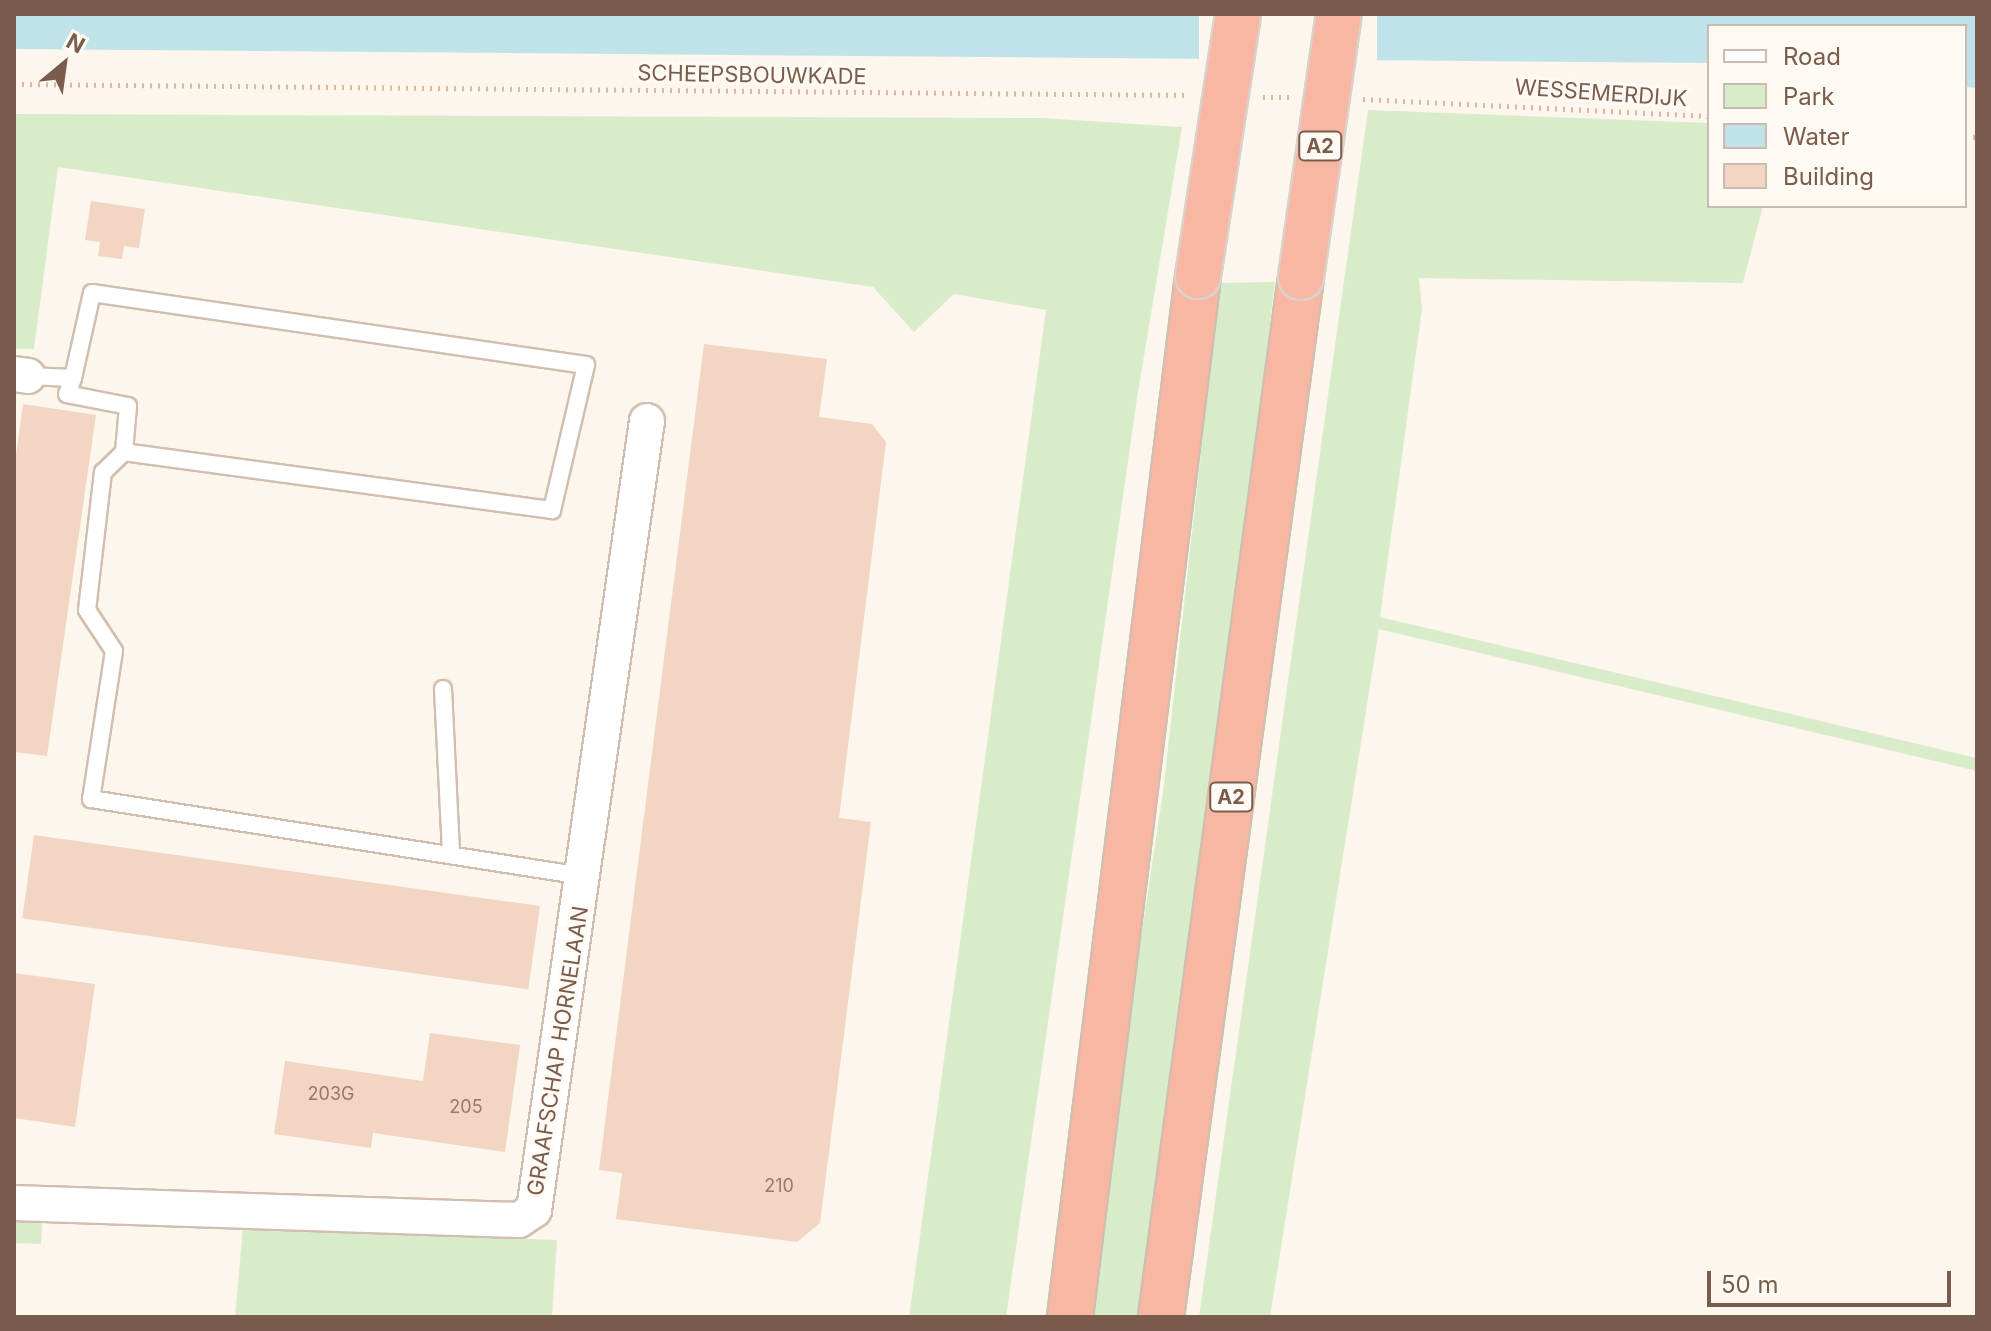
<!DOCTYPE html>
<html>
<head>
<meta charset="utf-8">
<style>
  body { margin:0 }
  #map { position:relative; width:1991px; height:1331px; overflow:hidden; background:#fdf6ec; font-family:Inter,sans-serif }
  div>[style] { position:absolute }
  .green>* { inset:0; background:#d8ecc9; transform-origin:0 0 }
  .water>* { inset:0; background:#bfe3e8 }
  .pier>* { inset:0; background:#fdf6ec; transform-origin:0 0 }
  .building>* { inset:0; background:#f3d5c3; transform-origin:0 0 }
  .path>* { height:5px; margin-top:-2.5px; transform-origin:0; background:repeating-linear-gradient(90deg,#d9b8a5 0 2px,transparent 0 8px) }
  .roads { filter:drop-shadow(2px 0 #d1beb0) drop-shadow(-2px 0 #d1beb0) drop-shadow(0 2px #d1beb0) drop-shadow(0 -2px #d1beb0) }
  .service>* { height:16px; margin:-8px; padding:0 8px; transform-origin:8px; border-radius:8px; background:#fff }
  .minor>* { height:34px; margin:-17px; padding:0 17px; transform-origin:17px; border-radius:17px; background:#fff }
  .motorway>* { height:44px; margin:-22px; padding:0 22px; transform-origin:22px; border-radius:22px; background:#f7b7a3 }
  .bridges { filter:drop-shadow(2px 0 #dad1cd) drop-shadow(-2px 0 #dad1cd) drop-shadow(0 2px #dad1cd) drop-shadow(0 -2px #dad1cd) }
  .motorway-bridge>* { height:44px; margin:-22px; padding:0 22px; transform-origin:22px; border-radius:22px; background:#f7b7a3 }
  span { translate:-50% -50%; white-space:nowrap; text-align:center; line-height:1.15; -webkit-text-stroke:6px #fffaf3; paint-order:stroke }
  .number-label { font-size:18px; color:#987a6a }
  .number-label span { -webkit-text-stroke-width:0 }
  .shield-label span { padding:2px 6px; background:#fffaf3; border:2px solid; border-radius:6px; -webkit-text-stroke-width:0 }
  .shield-label { font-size:20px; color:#7a5c4d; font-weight:700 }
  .street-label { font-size:22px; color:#7a5c4d }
  .frame { position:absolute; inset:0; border:16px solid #7a5c4d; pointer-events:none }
  .legend { position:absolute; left:1707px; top:24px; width:260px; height:184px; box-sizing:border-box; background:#fffaf3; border:2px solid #cabbb1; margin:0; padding:10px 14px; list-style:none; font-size:24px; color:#7a5c4d }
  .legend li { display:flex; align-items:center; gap:16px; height:40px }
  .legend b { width:40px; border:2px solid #cabbb1 }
  .north { position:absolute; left:24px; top:24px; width:80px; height:80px; -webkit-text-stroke:6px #fffaf3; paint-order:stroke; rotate:29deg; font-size:22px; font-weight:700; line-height:32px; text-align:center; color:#7a5c4d }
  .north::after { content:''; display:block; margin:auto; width:28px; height:36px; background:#7a5c4d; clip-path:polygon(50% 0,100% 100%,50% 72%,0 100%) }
  .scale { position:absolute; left:1707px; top:1271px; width:244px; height:36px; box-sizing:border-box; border:4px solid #7a5c4d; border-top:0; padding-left:10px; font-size:24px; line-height:28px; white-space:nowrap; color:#7a5c4d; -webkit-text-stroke:6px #fffaf3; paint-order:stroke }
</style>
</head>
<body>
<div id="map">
  <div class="green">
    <div style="clip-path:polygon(1368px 110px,1709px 123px,1709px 206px,1763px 206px,1743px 283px,1419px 278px,1422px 309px,1380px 617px,1977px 758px,1977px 771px,1379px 629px,1270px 1317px,1199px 1317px)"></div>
    <div style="clip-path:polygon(14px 114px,1042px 118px,1182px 127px,1137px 398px,1006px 1317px,909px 1317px,1046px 310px,954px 294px,914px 332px,873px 287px,58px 167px,34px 349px,14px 349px)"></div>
    <div style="clip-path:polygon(1275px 282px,1191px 979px,1142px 1317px,1084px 1317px,1163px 792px,1220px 283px)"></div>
    <div style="left:14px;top:1218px;width:28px;height:25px;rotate:2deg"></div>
    <div style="clip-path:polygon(243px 1228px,557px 1240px,552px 1317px,235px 1317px)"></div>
  </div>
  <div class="water">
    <div style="clip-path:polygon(14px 14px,1977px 14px,1977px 88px,1965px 87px,1965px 26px,1709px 26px,1709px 63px,14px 49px)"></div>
  </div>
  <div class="pier">
    <div style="left:1199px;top:14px;width:178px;height:48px"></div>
  </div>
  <div class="building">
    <div style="clip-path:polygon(91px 201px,145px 209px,139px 248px,124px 246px,122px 259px,98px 256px,100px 242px,85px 240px)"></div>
    <div style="clip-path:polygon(704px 344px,827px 359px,819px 417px,872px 424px,886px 442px,839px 818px,871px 822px,820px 1223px,797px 1242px,616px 1219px,622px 1173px,599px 1170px)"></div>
    <div style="clip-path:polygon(23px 404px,96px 415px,47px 756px,14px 752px,14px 470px)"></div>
    <div style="left:34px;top:835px;width:511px;height:84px;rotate:8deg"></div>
    <div style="clip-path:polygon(14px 973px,95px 984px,75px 1127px,14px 1118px)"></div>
    <div style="clip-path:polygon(430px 1033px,520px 1045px,505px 1152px,373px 1133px,371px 1148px,274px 1134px,285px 1061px,423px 1081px)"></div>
  </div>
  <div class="path">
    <div style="left:14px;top:84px;width:1175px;rotate:0.54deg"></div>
    <div style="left:1263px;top:97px;width:26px"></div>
    <div style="left:1363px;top:99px;width:346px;rotate:2.8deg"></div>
    <div style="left:1965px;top:136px;width:12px;rotate:5deg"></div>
  </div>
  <div class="roads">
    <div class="service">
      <div style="left:28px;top:376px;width:45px;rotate:2.5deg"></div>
      <div style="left:73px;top:378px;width:87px;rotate:-77.4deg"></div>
      <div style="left:92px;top:293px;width:499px;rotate:8.3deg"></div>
      <div style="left:586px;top:365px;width:149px;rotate:103.2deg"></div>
      <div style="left:552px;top:510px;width:432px;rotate:-172.3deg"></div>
      <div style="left:124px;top:452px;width:46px;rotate:-85deg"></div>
      <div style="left:128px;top:406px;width:62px;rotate:-168.9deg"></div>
      <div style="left:67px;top:394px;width:17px;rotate:-69deg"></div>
      <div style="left:124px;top:452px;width:29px;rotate:136deg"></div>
      <div style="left:103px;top:472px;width:139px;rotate:96.6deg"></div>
      <div style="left:87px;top:610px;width:49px;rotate:56.6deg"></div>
      <div style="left:114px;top:651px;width:150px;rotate:98.8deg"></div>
      <div style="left:91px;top:799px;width:499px;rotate:8.9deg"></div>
      <div style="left:443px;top:689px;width:166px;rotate:87.2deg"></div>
    </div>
    <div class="minor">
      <div style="left:14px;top:374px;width:14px;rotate:8deg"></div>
      <div style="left:14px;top:1203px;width:505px;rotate:1.93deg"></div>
      <div style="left:519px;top:1220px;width:18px;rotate:-34deg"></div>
      <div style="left:534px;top:1210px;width:797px;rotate:-81.85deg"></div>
    </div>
    <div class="motorway">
      <div style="left:1070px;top:1317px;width:1049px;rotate:-82.99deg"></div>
      <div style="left:1161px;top:1317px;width:1049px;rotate:-82.33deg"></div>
    </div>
  </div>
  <div class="bridges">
    <div class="motorway-bridge">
      <div style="left:1198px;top:276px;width:265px;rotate:-81.3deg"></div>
      <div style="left:1301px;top:277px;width:266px;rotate:-81.8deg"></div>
    </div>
  </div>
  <div class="number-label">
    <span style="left:331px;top:1094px">203G</span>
    <span style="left:466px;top:1107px">205</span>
    <span style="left:779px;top:1186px">210</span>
  </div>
  <div class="shield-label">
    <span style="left:1320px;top:146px">A2</span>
    <span style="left:1231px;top:797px">A2</span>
  </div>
  <div class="street-label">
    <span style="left:752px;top:75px;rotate:1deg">SCHEEPSBOUWKADE</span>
    <span style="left:1601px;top:93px;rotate:4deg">WESSEMERDIJK</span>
    <span style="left:558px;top:1051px;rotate:-81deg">GRAAFSCHAP HORNELAAN</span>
  </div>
  <div class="frame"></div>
  <ul class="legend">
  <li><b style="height:10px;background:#fff"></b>Road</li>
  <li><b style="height:22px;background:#d8ecc9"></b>Park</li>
  <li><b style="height:22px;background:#bfe3e8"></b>Water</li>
  <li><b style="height:22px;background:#f3d5c3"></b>Building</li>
  </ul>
  <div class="north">N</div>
  <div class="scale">50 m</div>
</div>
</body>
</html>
